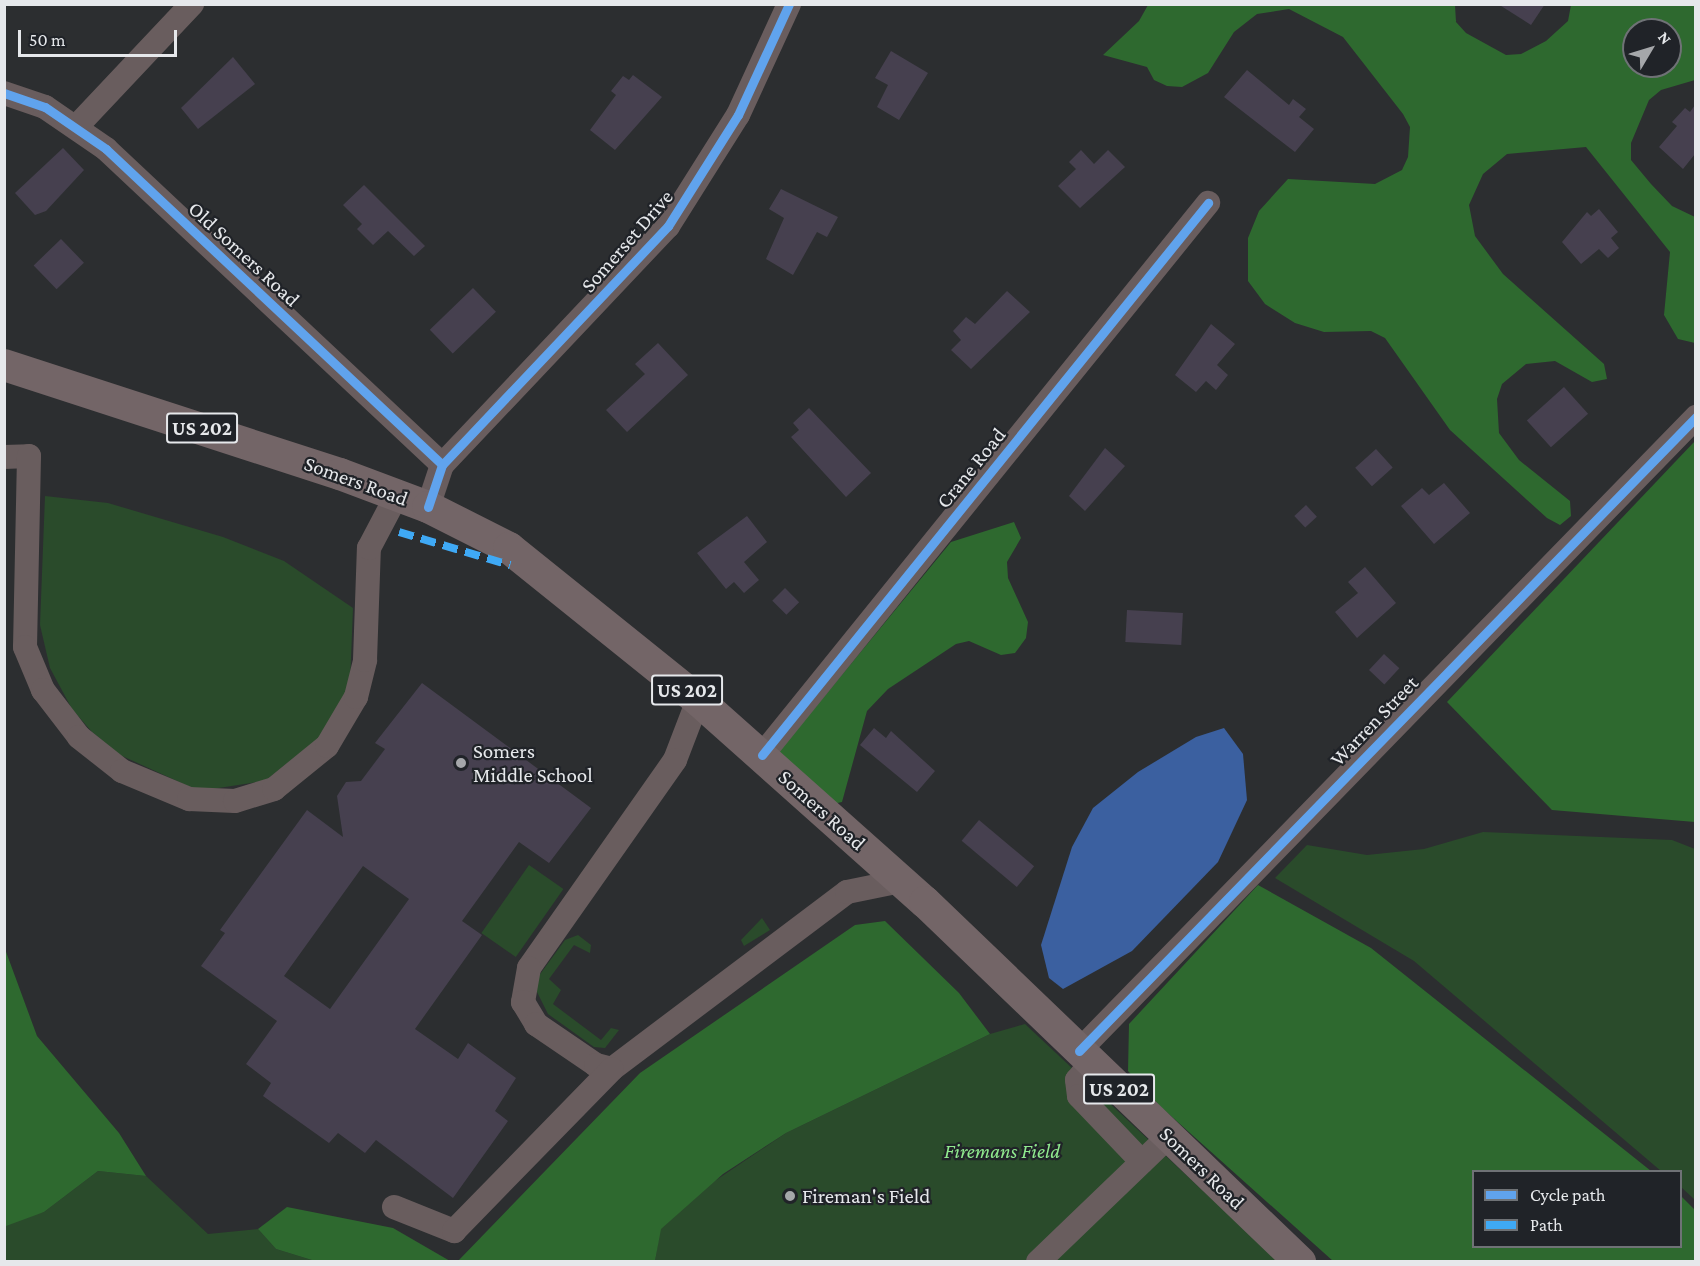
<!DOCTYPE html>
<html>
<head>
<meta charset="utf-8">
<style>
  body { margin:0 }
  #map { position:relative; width:1700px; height:1266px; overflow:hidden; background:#2c2e30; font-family:"Crimson Pro",serif }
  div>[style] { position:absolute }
  .green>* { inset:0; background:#2a4b2b; transform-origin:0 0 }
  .forest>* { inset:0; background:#2e692f }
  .water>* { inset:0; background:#3b60a0 }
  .building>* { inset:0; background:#46404f; transform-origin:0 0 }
  .minor>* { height:24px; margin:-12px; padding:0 12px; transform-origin:12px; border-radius:12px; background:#695d5e }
  .major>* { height:32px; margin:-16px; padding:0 16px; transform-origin:16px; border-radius:16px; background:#736567 }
  .quiet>* { height:8px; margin-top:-4px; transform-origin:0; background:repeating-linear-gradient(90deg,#3fa9f5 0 15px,transparent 0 23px) }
  .cycleway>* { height:9px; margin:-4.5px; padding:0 4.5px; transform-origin:4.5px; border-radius:4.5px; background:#60a3ed }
  .dots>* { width:16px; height:16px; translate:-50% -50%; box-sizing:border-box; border:3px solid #202328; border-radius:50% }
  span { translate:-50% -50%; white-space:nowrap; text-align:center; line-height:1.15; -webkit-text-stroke:4.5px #202328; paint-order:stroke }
  .shield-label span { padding:2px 4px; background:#202328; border:2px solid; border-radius:4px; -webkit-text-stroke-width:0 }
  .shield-label { font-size:20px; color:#e6e8eb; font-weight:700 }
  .street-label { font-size:21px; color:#e6e8eb }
  .poi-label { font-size:21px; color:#e6e8eb }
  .left { translate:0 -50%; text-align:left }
  .park-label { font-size:21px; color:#90ea8e; font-style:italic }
  .frame { position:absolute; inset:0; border:6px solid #e6e8eb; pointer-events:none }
  .legend { position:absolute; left:1472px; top:1170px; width:210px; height:78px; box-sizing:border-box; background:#202328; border:2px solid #6f7276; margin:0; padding:8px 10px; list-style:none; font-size:18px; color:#e6e8eb }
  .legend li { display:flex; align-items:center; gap:12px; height:30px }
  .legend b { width:30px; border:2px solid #6f7276 }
  .north { position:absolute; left:1622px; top:18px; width:60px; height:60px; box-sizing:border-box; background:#202328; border:2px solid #6f7276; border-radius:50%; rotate:52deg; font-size:16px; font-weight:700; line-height:24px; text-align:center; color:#e6e8eb }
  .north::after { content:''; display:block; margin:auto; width:21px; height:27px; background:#a5a7aa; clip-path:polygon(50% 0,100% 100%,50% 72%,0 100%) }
  .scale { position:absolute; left:18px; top:30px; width:159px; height:27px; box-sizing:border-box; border:3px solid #e6e8eb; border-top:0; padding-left:8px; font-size:18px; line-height:21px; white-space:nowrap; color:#e6e8eb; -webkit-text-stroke:4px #202328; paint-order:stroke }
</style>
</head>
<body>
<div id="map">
  <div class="green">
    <div style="clip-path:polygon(45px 496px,108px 503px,223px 537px,284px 561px,353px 608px,350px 684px,324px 734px,265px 781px,199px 791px,120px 755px,92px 732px,72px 709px,50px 668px,40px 625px)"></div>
    <div style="clip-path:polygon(1483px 832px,1672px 840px,1695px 849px,1695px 1200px,1681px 1187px,1680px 1172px,1661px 1171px,1414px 961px,1275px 878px,1307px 845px,1367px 855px,1424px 849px)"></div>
    <div style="left:529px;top:865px;width:42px;height:83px;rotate:35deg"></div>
    <div style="clip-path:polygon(762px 918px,770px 930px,744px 946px,741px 940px)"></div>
    <div style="clip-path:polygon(578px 935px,591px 945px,590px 953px,574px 945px,549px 979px,561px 990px,553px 1004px,601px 1040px,611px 1028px,619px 1030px,605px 1048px,594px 1047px,548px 1014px,536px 990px,538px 977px,565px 940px)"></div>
    <div style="clip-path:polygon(1025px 1024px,1278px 1261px,655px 1262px,660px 1229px,694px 1195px,786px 1133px,990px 1034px)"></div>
    <div style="clip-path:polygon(98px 1171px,146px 1176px,208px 1234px,258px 1229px,276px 1249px,315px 1261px,5px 1261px,4px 1223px,44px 1212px)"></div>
  </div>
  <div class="forest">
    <div style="clip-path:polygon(evenodd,1148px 5px,1455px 5px,1456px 22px,1466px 33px,1506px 55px,1521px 54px,1546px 41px,1568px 21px,1571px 5px,1695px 5px,1695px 80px,1661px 90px,1649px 100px,1631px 143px,1631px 160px,1651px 184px,1672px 206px,1695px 217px,1695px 343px,1678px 339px,1664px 315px,1670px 252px,1586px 147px,1507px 154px,1483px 174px,1469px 205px,1475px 236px,1503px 274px,1604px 364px,1607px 379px,1592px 382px,1555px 361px,1526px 364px,1502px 384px,1497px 399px,1499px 433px,1519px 460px,1570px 501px,1571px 516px,1560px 525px,1547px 518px,1450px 430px,1385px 338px,1371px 331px,1324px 332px,1295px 323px,1265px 304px,1248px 281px,1248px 238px,1259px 211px,1288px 179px,1375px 184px,1402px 170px,1408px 157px,1410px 127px,1403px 114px,1343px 37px,1289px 9px,1257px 14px,1234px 32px,1208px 73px,1182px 87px,1167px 86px,1154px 80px,1147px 67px,1103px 55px,1139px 21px,1148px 5px,1634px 30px,1670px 30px,1670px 66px,1634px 66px,1634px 30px)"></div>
    <div style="clip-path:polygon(1695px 441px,1695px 822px,1552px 810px,1447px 702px)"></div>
    <div style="clip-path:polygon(1014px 522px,1021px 538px,1007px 562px,1008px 578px,1028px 622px,1026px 638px,1015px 653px,1001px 655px,969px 641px,956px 644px,888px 689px,867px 711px,842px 802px,828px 805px,777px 754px,951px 542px)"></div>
    <div style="clip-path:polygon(1258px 885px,1371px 948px,1651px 1171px,1474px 1172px,1474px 1246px,1680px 1246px,1681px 1196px,1695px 1210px,1695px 1261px,1333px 1261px,1161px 1107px,1128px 1071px,1129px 1024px)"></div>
    <div style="clip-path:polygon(885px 921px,959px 993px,990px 1034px,786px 1133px,723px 1174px,661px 1229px,655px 1261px,458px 1261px,640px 1073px,855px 925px)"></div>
    <div style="clip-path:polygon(5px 949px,37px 1036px,119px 1133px,146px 1176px,98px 1171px,44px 1212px,6px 1226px)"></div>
    <div style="clip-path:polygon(287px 1207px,393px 1228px,450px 1261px,315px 1261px,276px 1249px,258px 1229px)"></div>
  </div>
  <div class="water">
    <div style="clip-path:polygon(1224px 728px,1243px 754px,1247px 800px,1218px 862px,1132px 951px,1063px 989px,1049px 978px,1041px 945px,1072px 847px,1093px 808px,1138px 772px,1196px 737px)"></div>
  </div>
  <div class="building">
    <div style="clip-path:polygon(1498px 4px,1545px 4px,1531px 25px)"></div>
    <div style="clip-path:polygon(891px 51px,928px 73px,899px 120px,877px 107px,888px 85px,875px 78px)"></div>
    <div style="clip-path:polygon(233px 57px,255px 84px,198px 129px,181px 108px)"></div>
    <div style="clip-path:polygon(1247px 70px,1289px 105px,1293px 99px,1306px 109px,1299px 117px,1314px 129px,1295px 152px,1224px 97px)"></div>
    <div style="clip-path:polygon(633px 75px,662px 97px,615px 150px,590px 130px,616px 95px,611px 91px,623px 76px,629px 80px)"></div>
    <div style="clip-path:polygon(1695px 105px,1695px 154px,1683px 169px,1659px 147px,1677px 126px,1672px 122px,1685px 108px,1690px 112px)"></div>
    <div style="clip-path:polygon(63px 148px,84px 170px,46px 211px,35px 215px,15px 193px)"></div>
    <div style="clip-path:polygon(1081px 150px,1094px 164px,1108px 150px,1125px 167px,1080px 208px,1058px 186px,1076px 169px,1069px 162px)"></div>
    <div style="clip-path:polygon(364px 185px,425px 246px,414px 256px,388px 231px,373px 245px,357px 229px,362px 224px,343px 205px)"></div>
    <div style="clip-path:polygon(781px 189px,838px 217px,827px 237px,817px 232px,793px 275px,766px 259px,784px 218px,769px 209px)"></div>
    <div style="clip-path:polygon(1599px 209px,1618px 232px,1611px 238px,1619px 248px,1608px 258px,1599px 249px,1581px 264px,1562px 242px,1587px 212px,1591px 216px)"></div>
    <div style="left:61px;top:239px;width:33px;height:38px;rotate:46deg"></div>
    <div style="left:473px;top:288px;width:33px;height:60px;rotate:46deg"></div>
    <div style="clip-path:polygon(1007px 291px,1030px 312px,971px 369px,951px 350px,961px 340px,953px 331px,966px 317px,975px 324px)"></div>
    <div style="clip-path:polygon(1211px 324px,1235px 344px,1217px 365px,1228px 375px,1216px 390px,1206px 381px,1196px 392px,1175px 375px)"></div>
    <div style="clip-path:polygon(658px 343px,688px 375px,627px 432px,606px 410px,645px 374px,635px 364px)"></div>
    <div style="left:1564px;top:387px;width:36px;height:50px;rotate:48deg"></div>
    <div style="clip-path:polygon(809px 408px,871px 473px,846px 497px,791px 437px,799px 430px,793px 423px)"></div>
    <div style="clip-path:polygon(1105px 448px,1125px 466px,1085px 511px,1069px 496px)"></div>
    <div style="left:1376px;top:449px;width:25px;height:28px;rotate:48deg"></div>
    <div style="clip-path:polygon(1444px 483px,1470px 513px,1434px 544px,1401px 506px,1422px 488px,1429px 495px)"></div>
    <div style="left:1306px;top:505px;width:16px;height:16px;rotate:47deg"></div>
    <div style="clip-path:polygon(747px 516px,767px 542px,744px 562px,759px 580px,744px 593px,734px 582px,726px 589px,697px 553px)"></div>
    <div style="clip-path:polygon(1365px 567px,1396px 603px,1357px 638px,1335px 612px,1358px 593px,1348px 582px)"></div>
    <div style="left:785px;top:588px;width:20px;height:18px;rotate:45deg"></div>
    <div style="left:1127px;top:610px;width:56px;height:32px;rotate:3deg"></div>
    <div style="left:1384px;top:654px;width:21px;height:22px;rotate:43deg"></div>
    <div style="clip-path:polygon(evenodd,422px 683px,591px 808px,549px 863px,519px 842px,462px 921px,482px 935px,415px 1029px,458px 1059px,468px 1043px,516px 1078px,495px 1111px,508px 1121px,453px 1198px,376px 1140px,365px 1153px,338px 1133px,329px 1143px,263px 1096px,271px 1083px,246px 1064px,277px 1021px,201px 966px,225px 933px,220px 930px,307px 810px,343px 837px,337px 796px,346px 782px,361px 781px,385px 749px,375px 743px,422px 683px,363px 866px,409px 899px,330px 1009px,284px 976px,363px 866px)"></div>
    <div style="clip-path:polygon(874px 728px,886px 738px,891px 731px,935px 771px,917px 792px,860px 745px)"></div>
    <div style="left:979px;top:820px;width:72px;height:27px;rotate:40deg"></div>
  </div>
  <div class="minor">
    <div style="left:4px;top:93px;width:43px;rotate:18.9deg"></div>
    <div style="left:45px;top:107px;width:74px;rotate:34.5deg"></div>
    <div style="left:106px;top:149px;width:461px;rotate:43.2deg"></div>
    <div style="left:77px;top:126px;width:168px;rotate:-46.7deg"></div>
    <div style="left:4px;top:457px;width:25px;rotate:-2deg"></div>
    <div style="left:29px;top:456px;width:191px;rotate:91.2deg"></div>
    <div style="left:25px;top:647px;width:47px;rotate:67.3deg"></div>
    <div style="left:43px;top:690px;width:59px;rotate:52.5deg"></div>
    <div style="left:79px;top:737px;width:55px;rotate:38.3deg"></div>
    <div style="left:122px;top:771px;width:73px;rotate:22.7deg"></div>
    <div style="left:189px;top:799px;width:46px;rotate:2.5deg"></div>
    <div style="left:235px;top:801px;width:41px;rotate:-17.1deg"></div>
    <div style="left:274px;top:789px;width:68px;rotate:-39.1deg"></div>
    <div style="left:327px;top:746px;width:57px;rotate:-59.4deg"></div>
    <div style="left:356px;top:697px;width:38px;rotate:-76deg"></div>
    <div style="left:365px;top:660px;width:112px;rotate:-88deg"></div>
    <div style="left:369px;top:548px;width:60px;rotate:-62.2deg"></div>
    <div style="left:428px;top:507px;width:44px;rotate:-71.6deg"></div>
    <div style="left:442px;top:465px;width:329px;rotate:-46.6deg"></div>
    <div style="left:668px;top:226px;width:131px;rotate:-57.8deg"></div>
    <div style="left:738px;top:115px;width:122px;rotate:-65.3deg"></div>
    <div style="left:698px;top:700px;width:64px;rotate:111deg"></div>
    <div style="left:675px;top:760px;width:254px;rotate:125.1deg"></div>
    <div style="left:529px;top:968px;width:35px;rotate:100deg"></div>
    <div style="left:523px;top:1002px;width:26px;rotate:59deg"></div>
    <div style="left:536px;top:1024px;width:73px;rotate:34.3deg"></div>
    <div style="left:596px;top:1065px;width:16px;rotate:14deg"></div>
    <div style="left:612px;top:1069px;width:294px;rotate:-37deg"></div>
    <div style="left:847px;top:892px;width:55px;rotate:-11.5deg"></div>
    <div style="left:762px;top:755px;width:710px;rotate:-51.06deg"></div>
    <div style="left:1079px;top:1051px;width:885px;rotate:-45.78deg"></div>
    <div style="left:1091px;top:1063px;width:22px;rotate:129deg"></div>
    <div style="left:1077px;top:1080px;width:16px;rotate:83deg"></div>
    <div style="left:1079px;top:1096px;width:91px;rotate:46.3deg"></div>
    <div style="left:394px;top:1207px;width:65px;rotate:21.8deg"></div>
    <div style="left:454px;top:1231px;width:226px;rotate:-45.7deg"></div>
    <div style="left:1038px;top:1262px;width:182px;rotate:-43.9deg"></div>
  </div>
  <div class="major">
    <div style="left:4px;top:365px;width:353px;rotate:18deg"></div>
    <div style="left:340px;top:474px;width:94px;rotate:20.6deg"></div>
    <div style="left:428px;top:507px;width:91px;rotate:26.8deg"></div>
    <div style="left:509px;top:548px;width:243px;rotate:38.8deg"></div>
    <div style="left:698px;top:700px;width:304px;rotate:41.7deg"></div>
    <div style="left:925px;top:902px;width:520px;rotate:43.83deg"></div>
  </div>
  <div class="quiet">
    <div style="left:399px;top:532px;width:116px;rotate:16.6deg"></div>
  </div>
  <div class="cycleway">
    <div style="left:4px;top:93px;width:43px;rotate:18.9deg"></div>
    <div style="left:45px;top:107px;width:74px;rotate:34.5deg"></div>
    <div style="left:106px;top:149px;width:461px;rotate:43.2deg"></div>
    <div style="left:428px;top:507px;width:44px;rotate:-71.6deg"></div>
    <div style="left:442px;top:465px;width:329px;rotate:-46.6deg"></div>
    <div style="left:668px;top:226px;width:131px;rotate:-57.8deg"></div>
    <div style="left:738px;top:115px;width:122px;rotate:-65.3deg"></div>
    <div style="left:762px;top:755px;width:710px;rotate:-51.06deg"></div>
    <div style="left:1079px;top:1051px;width:885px;rotate:-45.78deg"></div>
  </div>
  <div class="dots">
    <div style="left:461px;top:763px;background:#a5a7aa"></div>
    <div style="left:790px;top:1196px;background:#a5a7aa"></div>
  </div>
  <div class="shield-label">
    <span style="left:202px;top:428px">US 202</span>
    <span style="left:687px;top:690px">US 202</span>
    <span style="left:1119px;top:1089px">US 202</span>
  </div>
  <div class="street-label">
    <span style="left:627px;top:241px;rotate:-49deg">Somerset Drive</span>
    <span style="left:244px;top:254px;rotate:43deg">Old Somers Road</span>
    <span style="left:971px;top:468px;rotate:-51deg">Crane Road</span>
    <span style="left:356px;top:481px;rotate:20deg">Somers Road</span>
    <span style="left:1374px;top:721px;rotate:-46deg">Warren Street</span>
    <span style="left:822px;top:810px;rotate:42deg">Somers Road</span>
    <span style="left:1202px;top:1168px;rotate:44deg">Somers Road</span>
  </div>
  <div class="poi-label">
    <span class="left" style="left:473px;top:763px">Somers<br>Middle School</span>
    <span class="left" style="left:802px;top:1196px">Fireman's Field</span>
  </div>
  <div class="park-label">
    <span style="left:1002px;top:1151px">Firemans Field</span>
  </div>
  <div class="frame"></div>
  <ul class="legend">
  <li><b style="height:8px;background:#60a3ed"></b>Cycle path</li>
  <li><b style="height:8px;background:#3fa9f5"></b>Path</li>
  </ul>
  <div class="north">N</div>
  <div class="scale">50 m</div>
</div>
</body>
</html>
